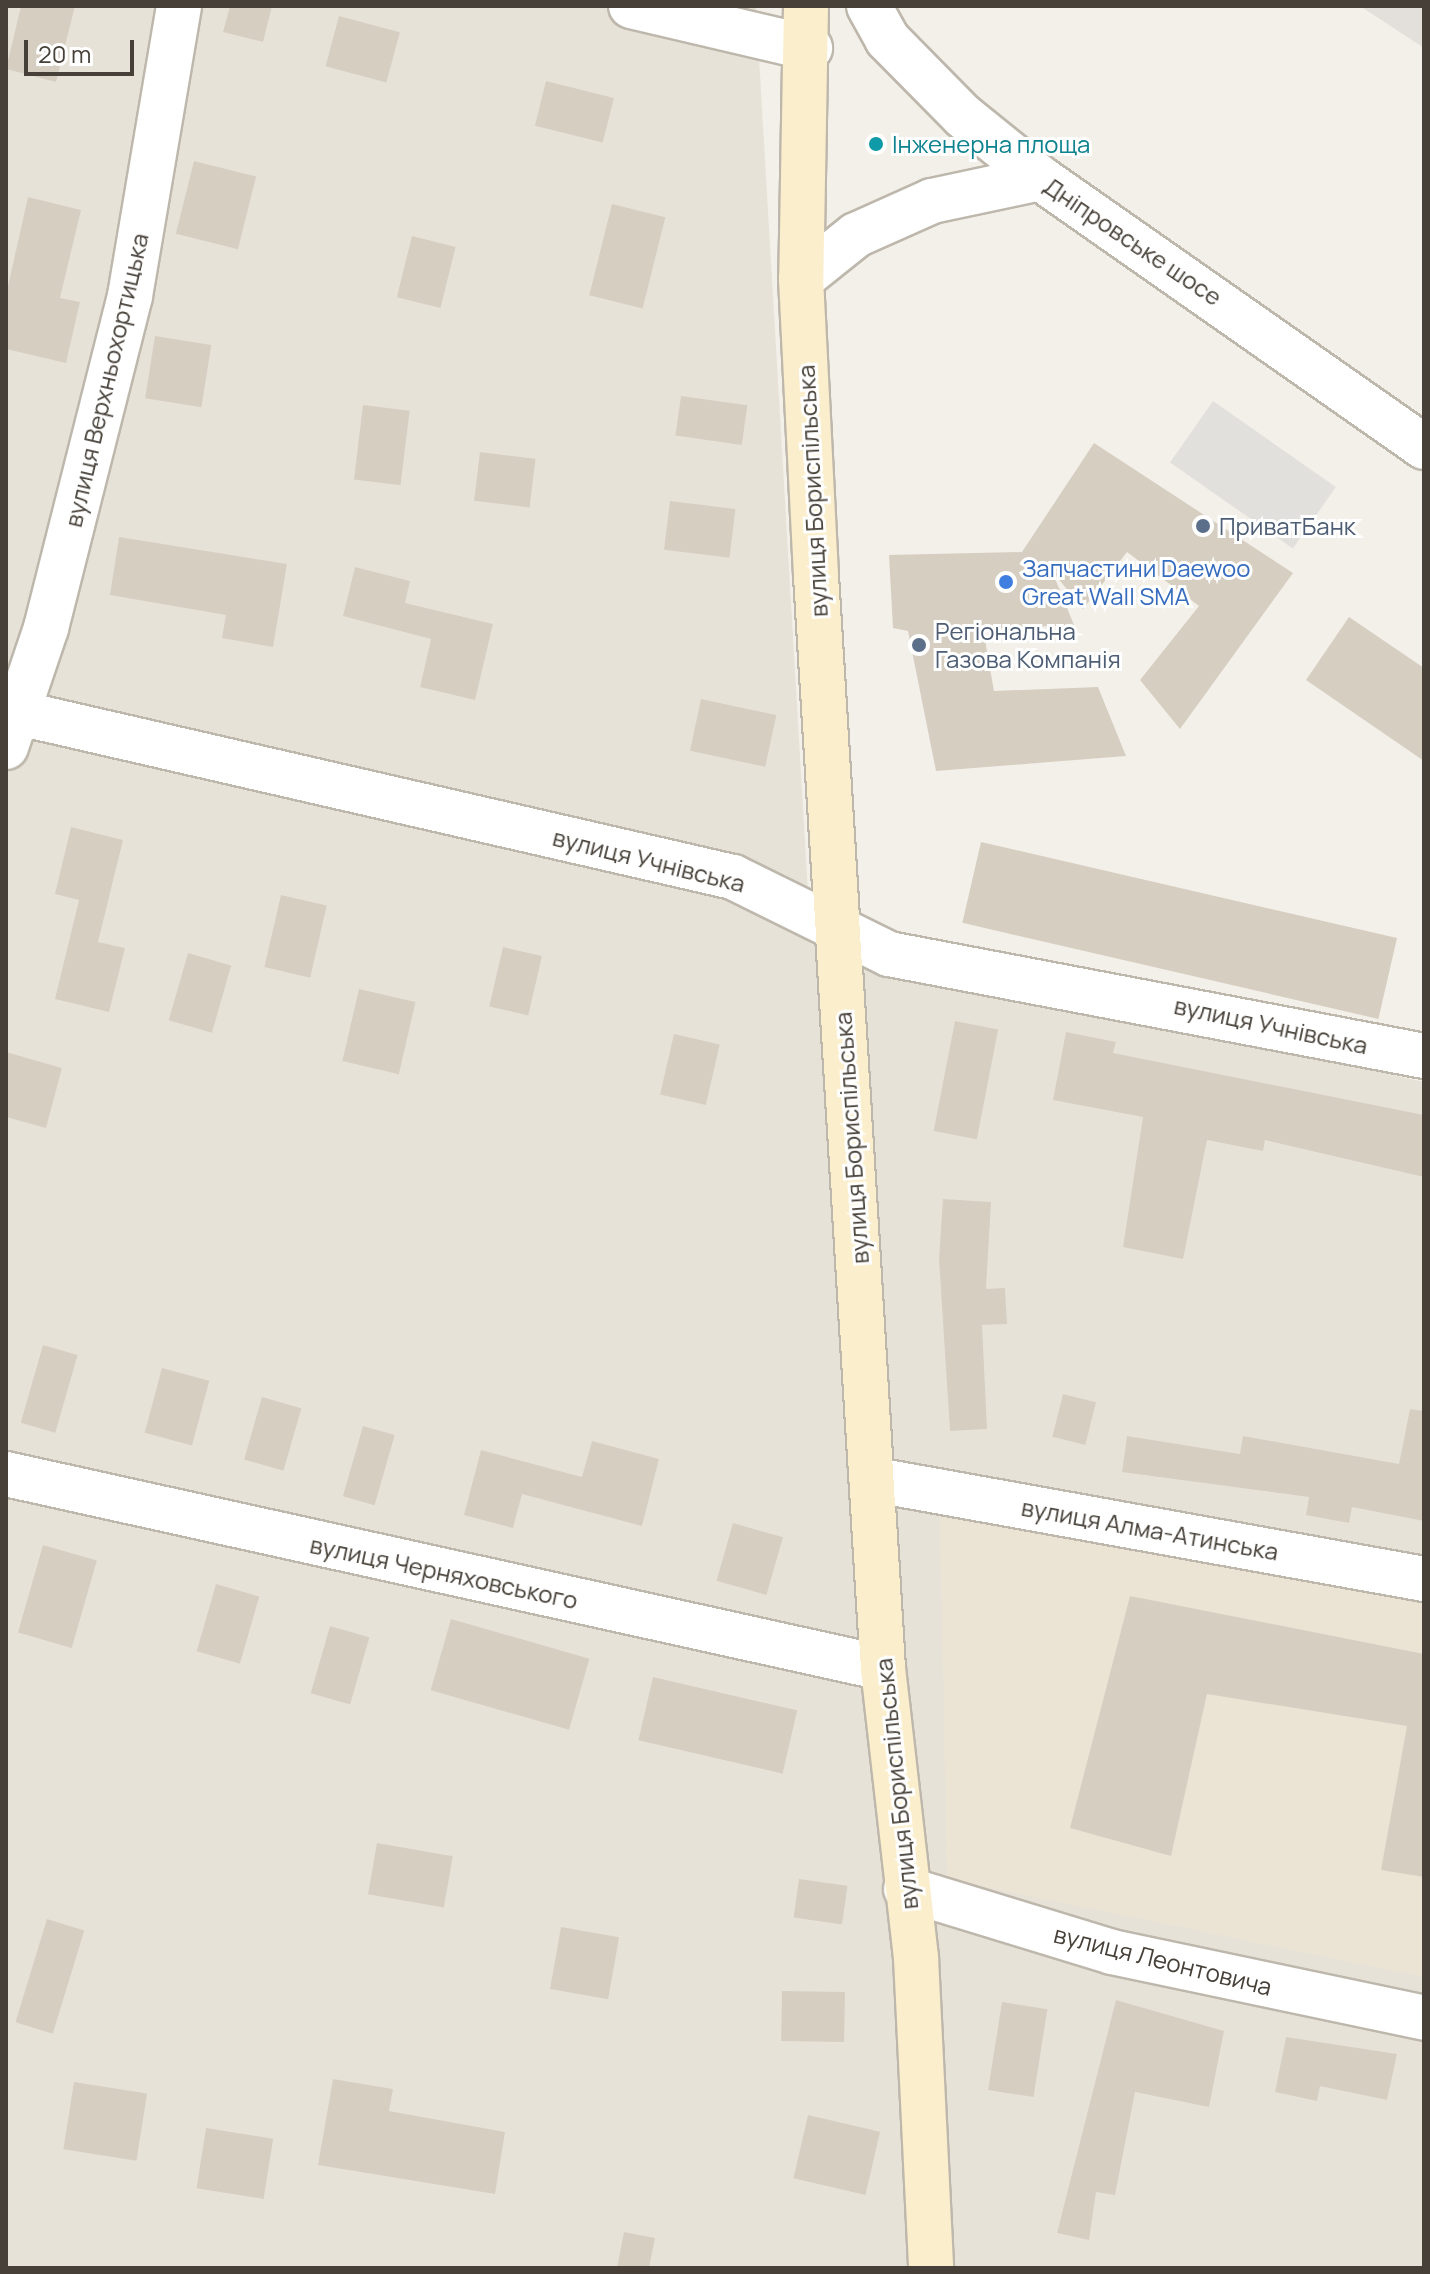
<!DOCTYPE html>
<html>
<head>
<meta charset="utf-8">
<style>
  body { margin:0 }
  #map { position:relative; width:1430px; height:2274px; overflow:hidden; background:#f3f0e9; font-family:Manrope,sans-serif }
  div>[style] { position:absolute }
  .residential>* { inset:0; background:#e7e2d8 }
  .industrial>* { inset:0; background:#e3dfda }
  .education>* { inset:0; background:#ebe4d4 }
  .parking>* { inset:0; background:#e2e0dd; transform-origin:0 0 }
  .building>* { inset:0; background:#d7cec2; transform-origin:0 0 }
  .roads { filter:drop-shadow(2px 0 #beb7ac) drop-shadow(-2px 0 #beb7ac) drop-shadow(0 2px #beb7ac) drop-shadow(0 -2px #beb7ac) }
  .minor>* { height:44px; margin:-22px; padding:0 22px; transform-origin:22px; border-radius:22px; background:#fff }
  .tertiary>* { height:44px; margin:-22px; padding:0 22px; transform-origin:22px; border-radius:22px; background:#fff }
  .secondary>* { height:44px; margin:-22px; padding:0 22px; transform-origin:22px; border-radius:22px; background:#fbeecc }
  .dots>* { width:22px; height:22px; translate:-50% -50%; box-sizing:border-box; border:4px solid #fff; border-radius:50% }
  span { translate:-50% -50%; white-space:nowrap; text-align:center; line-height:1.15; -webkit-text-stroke:6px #fff; paint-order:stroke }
  .culture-label { font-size:24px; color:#0d838f }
  .left { translate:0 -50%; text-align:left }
  .street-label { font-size:24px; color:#464038 }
  .service-label { font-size:24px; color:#4e5e75 }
  .shop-label { font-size:24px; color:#366cbe }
  .frame { position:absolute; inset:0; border:8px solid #464038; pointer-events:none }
  .scale { position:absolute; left:24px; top:40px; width:110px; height:36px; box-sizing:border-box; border:4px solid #464038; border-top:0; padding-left:10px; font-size:24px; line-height:28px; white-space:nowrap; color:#464038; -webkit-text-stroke:6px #fff; paint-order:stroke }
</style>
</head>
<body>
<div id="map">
  <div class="residential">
    <div style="clip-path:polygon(6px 6px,756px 6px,811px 944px,1424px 1082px,1424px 2268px,6px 2268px)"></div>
  </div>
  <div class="industrial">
    <div style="clip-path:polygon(1360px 6px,1424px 6px,1424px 48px)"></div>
  </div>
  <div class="education">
    <div style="clip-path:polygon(940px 1507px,1424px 1602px,1424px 1977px,947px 1879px)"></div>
  </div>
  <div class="parking">
    <div style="left:1213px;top:401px;width:150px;height:75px;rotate:35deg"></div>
  </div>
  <div class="building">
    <div style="clip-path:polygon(21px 6px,75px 6px,56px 82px,6px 69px)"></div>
    <div style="clip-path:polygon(230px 6px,272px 6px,263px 42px,223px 32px)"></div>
    <div style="left:339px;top:16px;width:63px;height:52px;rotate:15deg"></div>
    <div style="left:546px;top:81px;width:70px;height:46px;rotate:14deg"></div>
    <div style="left:194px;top:161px;width:64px;height:75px;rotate:14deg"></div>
    <div style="clip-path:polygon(28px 197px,81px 210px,60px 298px,80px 302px,66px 363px,6px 349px,6px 295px)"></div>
    <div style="left:612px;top:204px;width:55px;height:94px;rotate:14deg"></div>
    <div style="left:412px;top:236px;width:45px;height:63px;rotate:14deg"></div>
    <div style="left:155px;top:336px;width:57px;height:63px;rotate:9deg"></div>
    <div style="left:681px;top:396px;width:67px;height:40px;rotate:8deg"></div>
    <div style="left:363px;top:405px;width:47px;height:75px;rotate:7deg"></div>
    <div style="clip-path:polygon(1094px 443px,1293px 573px,1180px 729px,1140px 680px,1199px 606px,1127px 552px,1083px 609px,1052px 571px,1074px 625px,983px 629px,994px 691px,1098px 687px,1126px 756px,936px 771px,908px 631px,893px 628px,889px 555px,1022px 552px)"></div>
    <div style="left:480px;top:452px;width:56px;height:49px;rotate:7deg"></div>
    <div style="left:670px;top:501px;width:66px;height:49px;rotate:7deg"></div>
    <div style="clip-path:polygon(119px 537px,287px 564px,273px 647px,222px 638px,226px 615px,110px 595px)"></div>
    <div style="clip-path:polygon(355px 567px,410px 581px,405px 603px,493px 624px,475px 700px,420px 687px,431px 639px,343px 616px)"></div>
    <div style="clip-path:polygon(1349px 617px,1424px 668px,1424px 761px,1306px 680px)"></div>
    <div style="left:701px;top:699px;width:77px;height:53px;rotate:12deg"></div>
    <div style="clip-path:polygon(71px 827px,123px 840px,98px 942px,125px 948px,109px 1012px,55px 999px,79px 900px,55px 894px)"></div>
    <div style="left:981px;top:842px;width:427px;height:83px;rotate:13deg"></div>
    <div style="left:281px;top:895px;width:47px;height:74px;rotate:13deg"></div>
    <div style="left:503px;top:947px;width:40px;height:61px;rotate:13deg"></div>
    <div style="left:188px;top:953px;width:45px;height:70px;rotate:16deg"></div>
    <div style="left:359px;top:989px;width:58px;height:74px;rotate:13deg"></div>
    <div style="left:955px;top:1021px;width:44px;height:112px;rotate:11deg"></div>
    <div style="clip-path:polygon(1066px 1032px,1116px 1042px,1113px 1053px,1424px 1115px,1424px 1177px,1265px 1140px,1263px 1151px,1207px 1140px,1183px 1259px,1123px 1247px,1143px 1117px,1053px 1100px)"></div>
    <div style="left:674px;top:1034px;width:47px;height:62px;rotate:13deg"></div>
    <div style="clip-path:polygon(6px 1052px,62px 1068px,46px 1128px,6px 1117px)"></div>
    <div style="clip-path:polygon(943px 1199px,991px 1202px,986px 1289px,1005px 1288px,1007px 1324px,982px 1325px,987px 1429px,950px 1431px,939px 1259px)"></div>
    <div style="left:43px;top:1345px;width:36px;height:81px;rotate:16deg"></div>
    <div style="left:162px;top:1368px;width:49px;height:67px;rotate:15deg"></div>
    <div style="left:1063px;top:1394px;width:34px;height:44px;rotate:14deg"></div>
    <div style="left:262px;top:1397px;width:41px;height:65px;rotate:16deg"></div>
    <div style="clip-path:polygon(1410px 1409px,1424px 1411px,1424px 1521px,1352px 1507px,1349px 1523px,1306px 1515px,1309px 1497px,1122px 1472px,1127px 1436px,1240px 1454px,1243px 1436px,1399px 1464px)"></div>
    <div style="left:363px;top:1426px;width:33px;height:73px;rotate:16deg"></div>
    <div style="clip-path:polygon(592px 1441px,659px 1459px,642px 1526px,522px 1494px,513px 1528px,464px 1515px,481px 1450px,582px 1477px)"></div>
    <div style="left:733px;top:1523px;width:52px;height:60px;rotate:16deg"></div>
    <div style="left:43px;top:1545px;width:56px;height:91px;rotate:16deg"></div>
    <div style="left:216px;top:1584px;width:45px;height:70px;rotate:16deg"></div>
    <div style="clip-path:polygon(1130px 1596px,1424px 1654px,1424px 1877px,1381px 1870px,1407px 1726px,1207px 1694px,1171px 1856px,1070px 1828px)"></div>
    <div style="left:451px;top:1619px;width:144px;height:74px;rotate:16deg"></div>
    <div style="left:330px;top:1626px;width:41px;height:70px;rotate:16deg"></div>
    <div style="left:653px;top:1677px;width:148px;height:65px;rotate:13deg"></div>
    <div style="left:377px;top:1843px;width:77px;height:52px;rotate:10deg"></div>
    <div style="left:799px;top:1879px;width:49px;height:39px;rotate:8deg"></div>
    <div style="left:47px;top:1919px;width:39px;height:108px;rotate:17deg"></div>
    <div style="left:561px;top:1927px;width:59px;height:63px;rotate:10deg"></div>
    <div style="left:782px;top:1991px;width:63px;height:50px;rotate:1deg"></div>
    <div style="clip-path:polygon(1116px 2000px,1224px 2031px,1209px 2107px,1135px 2092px,1115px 2195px,1096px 2192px,1089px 2240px,1057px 2233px)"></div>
    <div style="left:1002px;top:2002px;width:46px;height:89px;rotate:9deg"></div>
    <div style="clip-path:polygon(1286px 2037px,1397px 2054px,1387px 2100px,1320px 2086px,1317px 2101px,1275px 2092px)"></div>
    <div style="clip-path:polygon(333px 2079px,393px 2089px,389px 2111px,505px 2132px,495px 2194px,318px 2165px)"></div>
    <div style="left:74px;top:2082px;width:74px;height:68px;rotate:9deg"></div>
    <div style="left:808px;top:2115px;width:74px;height:65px;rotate:13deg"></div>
    <div style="left:206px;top:2128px;width:68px;height:61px;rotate:9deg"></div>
    <div style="clip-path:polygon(624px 2232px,655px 2238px,649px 2268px,617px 2268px)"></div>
  </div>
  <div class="roads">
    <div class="minor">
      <div style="left:631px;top:6px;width:184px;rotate:13.2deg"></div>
      <div style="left:6px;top:710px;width:746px;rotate:12.94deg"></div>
      <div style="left:733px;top:877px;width:174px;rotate:26.3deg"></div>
      <div style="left:889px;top:954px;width:545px;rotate:10.79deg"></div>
      <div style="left:6px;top:747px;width:126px;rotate:-71.4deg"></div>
      <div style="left:46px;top:628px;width:342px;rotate:-75.8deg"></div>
      <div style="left:130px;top:296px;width:294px;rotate:-80.4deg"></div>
      <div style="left:6px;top:1474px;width:898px;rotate:12.47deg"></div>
      <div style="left:876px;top:1480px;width:557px;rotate:10.24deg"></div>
      <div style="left:906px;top:1889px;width:215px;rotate:17deg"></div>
      <div style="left:1112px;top:1952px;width:319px;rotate:11.9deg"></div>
    </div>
    <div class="tertiary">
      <div style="left:869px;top:6px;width:38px;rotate:61deg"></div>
      <div style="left:887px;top:39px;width:108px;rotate:45.4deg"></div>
      <div style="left:963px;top:116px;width:99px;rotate:38.8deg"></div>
      <div style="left:1040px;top:178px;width:469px;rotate:35deg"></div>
      <div style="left:801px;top:279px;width:70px;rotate:-38.7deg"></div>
      <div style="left:856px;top:235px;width:83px;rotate:-24.1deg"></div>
      <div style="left:932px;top:201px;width:110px;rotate:-12deg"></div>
    </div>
    <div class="secondary">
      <div style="left:806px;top:6px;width:273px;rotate:91deg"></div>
      <div style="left:801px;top:279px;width:297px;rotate:87.1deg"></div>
      <div style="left:816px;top:576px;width:1094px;rotate:86.49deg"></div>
      <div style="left:883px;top:1668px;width:292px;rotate:83.5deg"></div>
      <div style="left:916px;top:1958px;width:310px;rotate:87.2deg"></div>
    </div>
  </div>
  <div class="dots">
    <div style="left:876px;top:144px;background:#0f9aa8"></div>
    <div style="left:1203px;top:526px;background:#5c6f8a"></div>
    <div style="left:1006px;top:582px;background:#3f7fe0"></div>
    <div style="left:919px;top:645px;background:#5c6f8a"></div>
  </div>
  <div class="culture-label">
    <span class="left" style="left:892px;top:144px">Інженерна площа</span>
  </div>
  <div class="street-label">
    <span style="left:1133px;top:241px;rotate:34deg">Дніпровське шосе</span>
    <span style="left:106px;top:380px;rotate:-77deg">вулиця Верхньохортицька</span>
    <span style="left:812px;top:491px;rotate:-93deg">вулиця Бориспільська</span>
    <span style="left:649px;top:860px;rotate:14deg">вулиця Учнівська</span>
    <span style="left:1271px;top:1025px;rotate:12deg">вулиця Учнівська</span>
    <span style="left:851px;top:1138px;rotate:-94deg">вулиця Бориспільська</span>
    <span style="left:1150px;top:1529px;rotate:10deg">вулиця Алма-Атинська</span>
    <span style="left:444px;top:1572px;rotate:12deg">вулиця Черняховського</span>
    <span style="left:896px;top:1784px;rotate:-96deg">вулиця Бориспільська</span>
    <span style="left:1163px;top:1960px;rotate:14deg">вулиця Леонтовича</span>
  </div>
  <div class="service-label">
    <span class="left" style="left:1219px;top:526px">ПриватБанк</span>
    <span class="left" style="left:935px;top:645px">Регіональна<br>Газова Компанія</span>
  </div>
  <div class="shop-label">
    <span class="left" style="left:1022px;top:582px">Запчастини Daewoo<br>Great Wall SMA</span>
  </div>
  <div class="frame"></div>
  <div class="scale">20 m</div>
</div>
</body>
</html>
